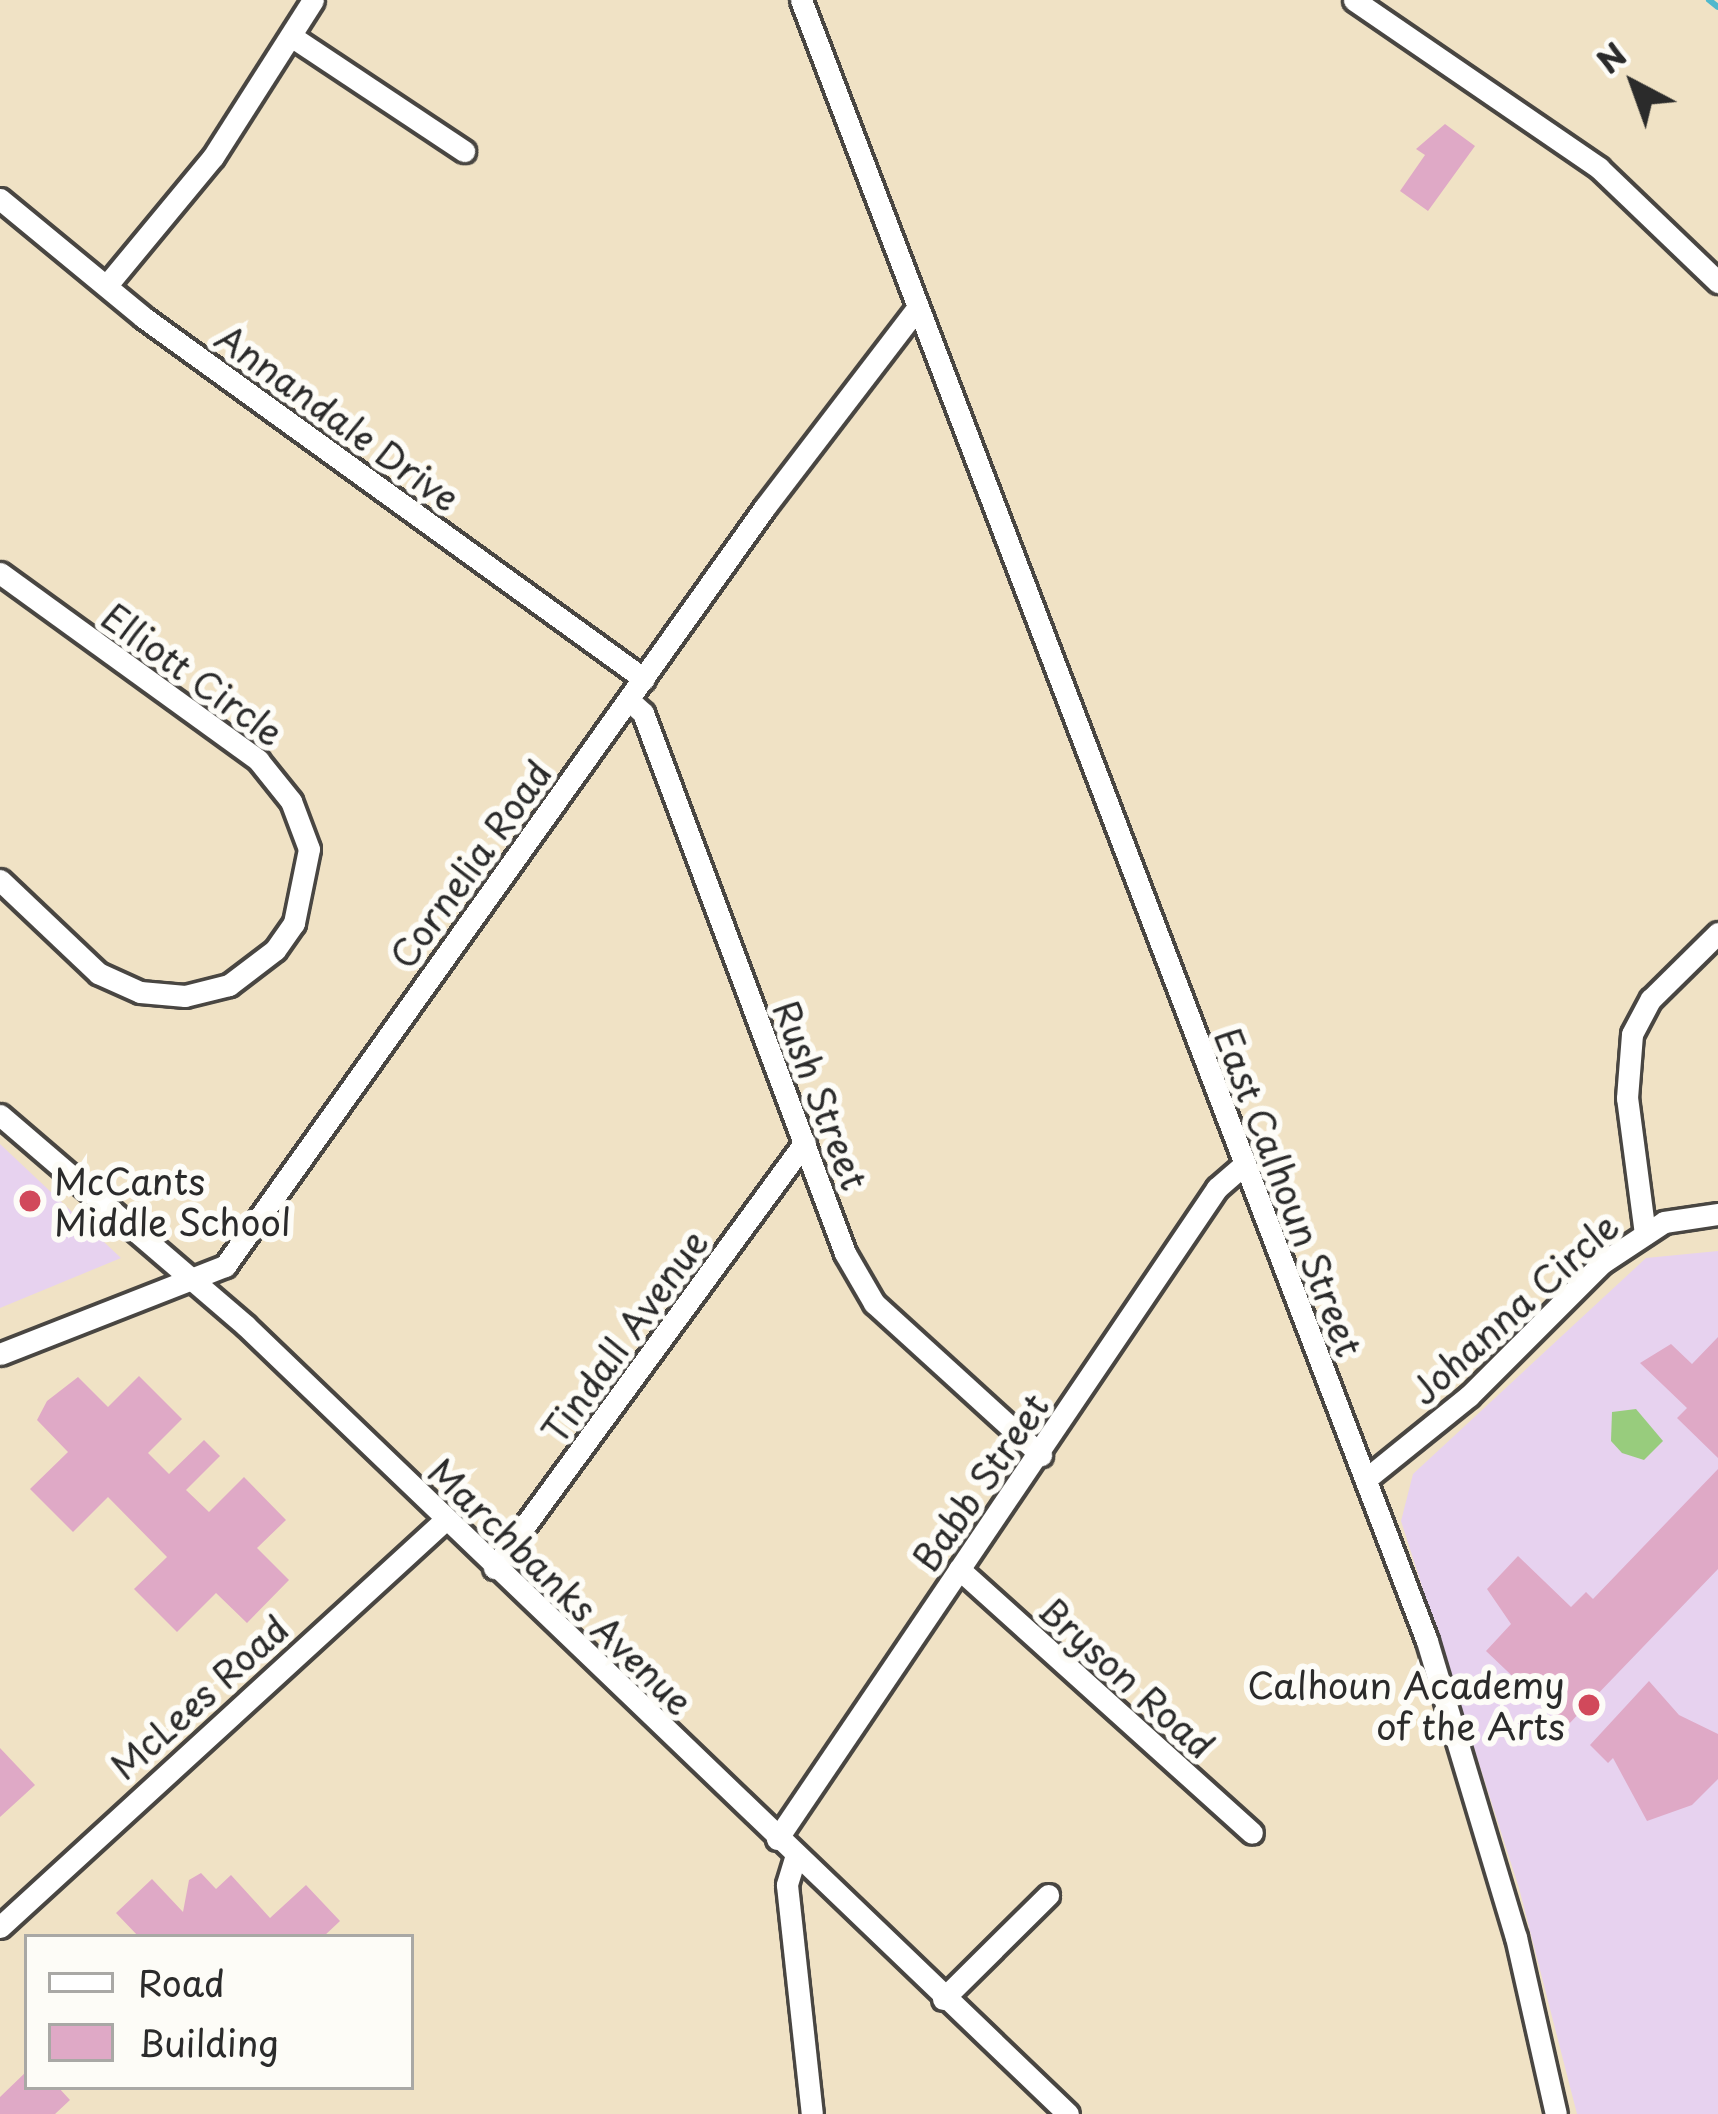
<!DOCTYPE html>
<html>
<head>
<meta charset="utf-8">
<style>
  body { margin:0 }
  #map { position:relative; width:1718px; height:2114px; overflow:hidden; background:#f0e2c5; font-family:"Playpen Sans",sans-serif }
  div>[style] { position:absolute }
  .built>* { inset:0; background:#e7d2ef }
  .green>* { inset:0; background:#98cc7d }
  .stream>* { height:6px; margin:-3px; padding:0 3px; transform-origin:3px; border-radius:3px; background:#4fb8cd }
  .building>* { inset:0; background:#dfa9c6 }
  .roads { filter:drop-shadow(3px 0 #494642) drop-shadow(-3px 0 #494642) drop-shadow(0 3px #494642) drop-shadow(0 -3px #494642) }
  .minor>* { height:21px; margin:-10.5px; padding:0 10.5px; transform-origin:10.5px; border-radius:10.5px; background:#fff }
  .dots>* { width:33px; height:33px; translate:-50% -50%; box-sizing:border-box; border:6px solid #fdfcf7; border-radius:50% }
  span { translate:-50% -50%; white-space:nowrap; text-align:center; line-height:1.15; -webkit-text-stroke:12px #fdfcf7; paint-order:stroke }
  .street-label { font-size:36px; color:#2b2b2b }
  .poi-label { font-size:36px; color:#2b2b2b }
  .left { translate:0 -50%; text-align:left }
  .right { translate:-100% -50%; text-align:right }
  .legend { position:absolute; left:24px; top:1934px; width:390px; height:156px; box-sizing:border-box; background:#fdfcf7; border:3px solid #a9a8a5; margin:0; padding:15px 21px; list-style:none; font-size:36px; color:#2b2b2b }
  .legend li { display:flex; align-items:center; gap:24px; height:60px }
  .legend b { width:60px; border:3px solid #a9a8a5 }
  .north { position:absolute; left:1574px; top:24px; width:120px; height:120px; -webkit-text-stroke:9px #fdfcf7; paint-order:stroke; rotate:319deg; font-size:33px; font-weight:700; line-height:48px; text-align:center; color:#2b2b2b }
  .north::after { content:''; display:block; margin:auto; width:42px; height:54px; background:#2b2b2b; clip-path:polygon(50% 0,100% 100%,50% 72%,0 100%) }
</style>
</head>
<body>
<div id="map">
  <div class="built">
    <div style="clip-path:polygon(0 1144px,121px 1258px,0 1308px)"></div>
    <div style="clip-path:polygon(1718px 1251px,1718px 2114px,1577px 2114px,1519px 1888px,1401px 1521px,1413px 1474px,1646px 1258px)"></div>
  </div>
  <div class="green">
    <div style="clip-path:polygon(1636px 1409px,1663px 1441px,1644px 1460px,1622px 1453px,1611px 1441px,1612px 1412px)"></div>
  </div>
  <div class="stream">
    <div style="left:1709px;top:0;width:11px;rotate:38deg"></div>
  </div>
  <div class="building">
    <div style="clip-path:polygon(1445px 124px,1475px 146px,1428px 211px,1400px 191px,1425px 155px,1416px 149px)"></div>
    <div style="clip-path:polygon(1718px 1337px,1718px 1458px,1677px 1418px,1687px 1408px,1640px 1363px,1671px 1344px,1692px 1364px)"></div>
    <div style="clip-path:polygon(139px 1376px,182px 1419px,148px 1453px,169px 1474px,204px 1440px,220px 1456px,186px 1490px,209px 1512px,244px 1477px,286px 1520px,257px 1548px,289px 1580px,247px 1623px,216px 1593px,177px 1632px,134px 1589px,167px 1557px,108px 1497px,73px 1532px,30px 1489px,68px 1452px,37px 1420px,47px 1401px,78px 1377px,108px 1407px)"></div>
    <div style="clip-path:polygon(1718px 1469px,1718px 1569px,1566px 1727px,1486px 1651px,1511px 1624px,1487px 1589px,1518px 1556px,1571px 1607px,1586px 1592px,1593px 1599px)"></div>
    <div style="clip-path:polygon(1649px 1681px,1679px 1715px,1718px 1734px,1718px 1779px,1692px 1805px,1647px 1821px,1613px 1758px,1608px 1763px,1590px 1745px)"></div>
    <div style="clip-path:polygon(0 1748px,35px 1785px,0 1817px)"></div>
    <div style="clip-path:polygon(201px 1873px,216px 1889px,231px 1875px,270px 1918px,306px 1885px,340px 1921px,323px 1937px,139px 1937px,116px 1913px,152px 1879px,183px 1912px,189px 1880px)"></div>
    <div style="clip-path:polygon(27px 2071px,27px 2087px,58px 2087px,70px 2100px,55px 2114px,0 2114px,0 2097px)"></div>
  </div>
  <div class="roads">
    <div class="minor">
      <div style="left:801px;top:0;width:1756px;rotate:69.12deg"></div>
      <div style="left:1427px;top:1641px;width:309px;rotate:73.3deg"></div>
      <div style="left:1516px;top:1937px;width:181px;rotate:77.3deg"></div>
      <div style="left:1354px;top:0;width:297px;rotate:34.4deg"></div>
      <div style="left:1599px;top:168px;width:165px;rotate:43.8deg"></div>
      <div style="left:291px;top:36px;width:208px;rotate:33.6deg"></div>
      <div style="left:0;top:199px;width:185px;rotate:39.5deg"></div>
      <div style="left:143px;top:317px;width:618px;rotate:35.85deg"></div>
      <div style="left:107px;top:285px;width:166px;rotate:-50.4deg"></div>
      <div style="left:213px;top:157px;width:186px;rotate:-57.5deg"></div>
      <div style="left:0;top:573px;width:319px;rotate:35.9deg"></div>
      <div style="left:258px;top:760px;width:53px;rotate:51.2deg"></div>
      <div style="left:291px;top:801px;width:51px;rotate:69.4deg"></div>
      <div style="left:309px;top:849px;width:76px;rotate:101.5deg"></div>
      <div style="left:294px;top:923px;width:33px;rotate:125deg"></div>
      <div style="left:275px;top:950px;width:58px;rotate:142.7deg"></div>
      <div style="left:229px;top:985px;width:45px;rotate:166deg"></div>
      <div style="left:185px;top:996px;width:45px;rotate:-174.9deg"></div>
      <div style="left:140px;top:992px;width:46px;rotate:-155.7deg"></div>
      <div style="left:98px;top:973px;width:135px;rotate:-136.5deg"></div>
      <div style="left:629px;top:700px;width:19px;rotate:43deg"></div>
      <div style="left:643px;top:713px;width:577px;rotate:69.49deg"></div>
      <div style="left:845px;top:1253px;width:58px;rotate:59.9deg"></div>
      <div style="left:874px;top:1303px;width:226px;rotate:42.3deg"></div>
      <div style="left:0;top:1115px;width:323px;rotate:40.6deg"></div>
      <div style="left:245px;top:1325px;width:1140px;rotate:43.79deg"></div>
      <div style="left:1645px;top:1234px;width:137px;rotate:-97.5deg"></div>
      <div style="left:1627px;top:1098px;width:64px;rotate:-85.5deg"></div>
      <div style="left:1632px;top:1034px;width:40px;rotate:-62deg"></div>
      <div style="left:1651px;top:999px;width:94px;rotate:-44.6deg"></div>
      <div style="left:0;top:1354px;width:242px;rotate:-21.4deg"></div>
      <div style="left:225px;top:1266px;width:931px;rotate:-54.57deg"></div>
      <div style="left:765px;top:507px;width:250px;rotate:-52.6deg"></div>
      <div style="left:1366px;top:1479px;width:132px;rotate:-38.9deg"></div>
      <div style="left:1469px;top:1396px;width:188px;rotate:-45deg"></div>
      <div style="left:1602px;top:1263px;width:74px;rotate:-33.5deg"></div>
      <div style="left:1664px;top:1222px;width:55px;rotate:-8.4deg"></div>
      <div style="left:494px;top:1568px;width:527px;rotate:-53.87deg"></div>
      <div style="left:959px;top:1569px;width:394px;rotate:42deg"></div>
      <div style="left:777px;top:1839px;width:786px;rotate:-55.95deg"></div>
      <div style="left:1217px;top:1188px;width:33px;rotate:-41deg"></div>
      <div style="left:795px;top:1858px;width:28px;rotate:107deg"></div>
      <div style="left:787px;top:1885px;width:230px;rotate:83.8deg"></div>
      <div style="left:0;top:1927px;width:603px;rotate:-42.45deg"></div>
      <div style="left:943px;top:1999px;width:148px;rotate:-44.7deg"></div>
    </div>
  </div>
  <div class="dots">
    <div style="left:30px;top:1201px;background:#d1495b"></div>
    <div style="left:1589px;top:1705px;background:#d1495b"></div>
  </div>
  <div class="street-label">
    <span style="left:338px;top:417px;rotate:36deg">Annandale Drive</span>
    <span style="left:193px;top:674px;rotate:36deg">Elliott Circle</span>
    <span style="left:470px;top:864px;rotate:-54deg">Cornelia Road</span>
    <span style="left:821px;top:1095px;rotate:69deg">Rush Street</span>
    <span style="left:1289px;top:1192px;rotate:69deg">East Calhoun Street</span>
    <span style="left:1514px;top:1308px;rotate:-42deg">Johanna Circle</span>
    <span style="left:624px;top:1336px;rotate:-54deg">Tindall Avenue</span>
    <span style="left:980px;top:1482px;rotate:-55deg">Babb Street</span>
    <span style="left:561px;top:1586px;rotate:44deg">Marchbanks Avenue</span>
    <span style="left:1127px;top:1677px;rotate:42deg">Bryson Road</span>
    <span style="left:199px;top:1697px;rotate:-42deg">McLees Road</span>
  </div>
  <div class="poi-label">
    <span class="left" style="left:54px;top:1201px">McCants<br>Middle School</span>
    <span class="right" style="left:1565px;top:1705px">Calhoun Academy<br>of the Arts</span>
  </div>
  <ul class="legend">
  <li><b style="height:15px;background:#fff"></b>Road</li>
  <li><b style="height:33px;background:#dfa9c6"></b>Building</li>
  </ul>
  <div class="north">N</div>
</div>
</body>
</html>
